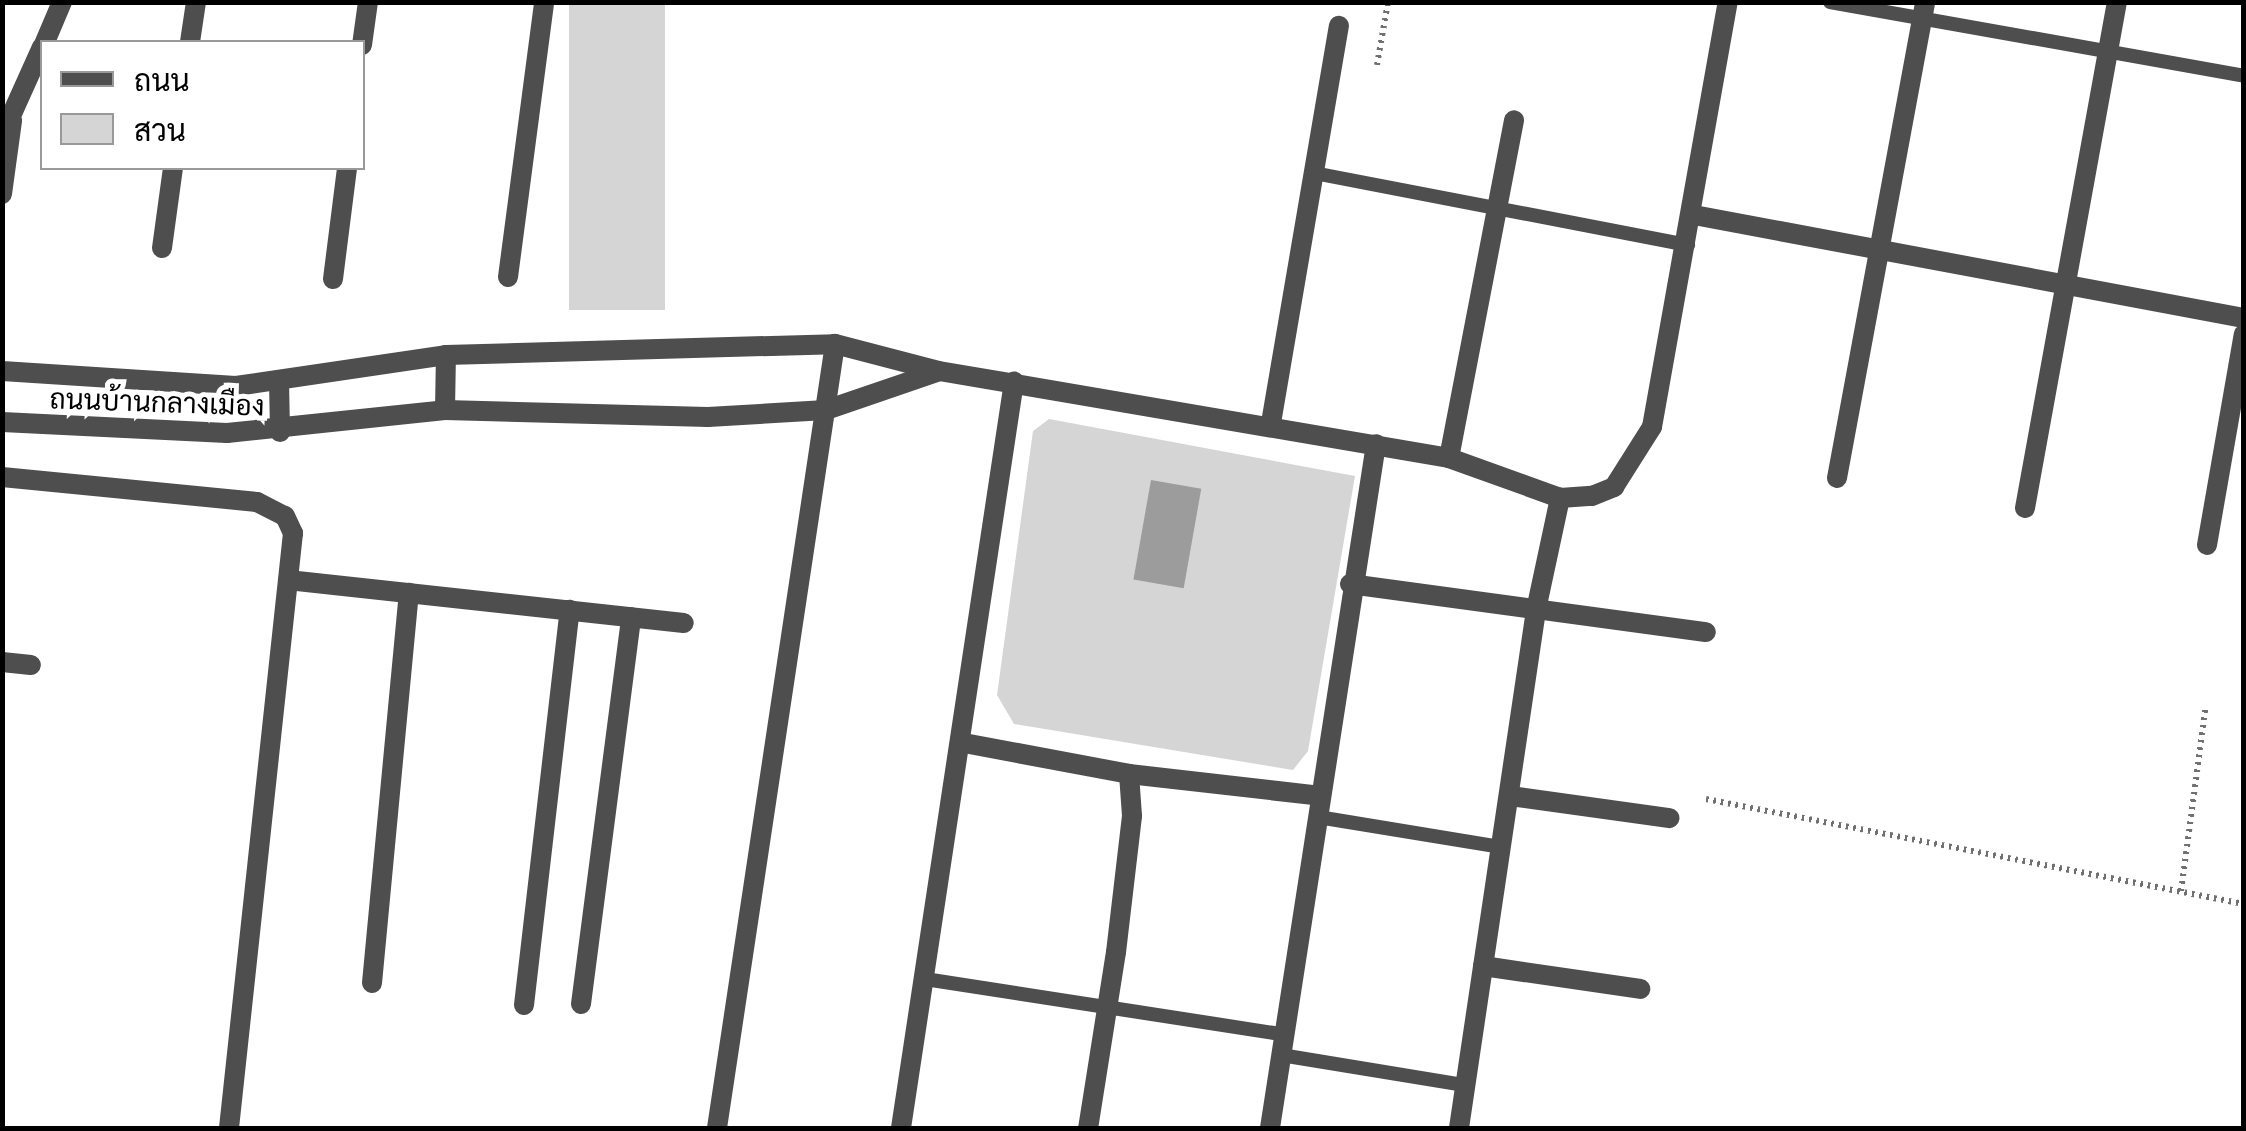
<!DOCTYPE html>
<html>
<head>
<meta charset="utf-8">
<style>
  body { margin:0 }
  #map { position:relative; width:2246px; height:1131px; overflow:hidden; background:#fff; font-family:"Open Sans",Sarabun,sans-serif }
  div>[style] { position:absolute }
  .green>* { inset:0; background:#d5d5d5; transform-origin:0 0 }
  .water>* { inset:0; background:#9c9c9c; transform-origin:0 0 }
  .path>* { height:6px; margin-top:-3px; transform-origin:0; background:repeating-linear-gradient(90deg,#707070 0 2.5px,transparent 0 7.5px) }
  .lane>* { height:14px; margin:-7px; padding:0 7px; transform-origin:7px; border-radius:7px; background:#4e4e4e }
  .street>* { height:20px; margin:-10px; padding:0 10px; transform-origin:10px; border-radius:10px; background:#4e4e4e }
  span { translate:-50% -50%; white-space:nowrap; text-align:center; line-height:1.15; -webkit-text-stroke:10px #fff; paint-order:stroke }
  .street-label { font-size:28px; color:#000 }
  .frame { position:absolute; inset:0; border:5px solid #000; pointer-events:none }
  .legend { position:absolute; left:40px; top:40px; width:325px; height:130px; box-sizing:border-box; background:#fff; border:2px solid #999; margin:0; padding:12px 18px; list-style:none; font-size:30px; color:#000 }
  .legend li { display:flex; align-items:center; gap:20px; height:50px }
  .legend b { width:50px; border:2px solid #999 }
</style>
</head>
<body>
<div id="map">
  <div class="green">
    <div style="left:569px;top:3px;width:96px;height:307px"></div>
    <div style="clip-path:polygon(1049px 419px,1355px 476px,1308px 751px,1293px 770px,1014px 724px,997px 695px,1033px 431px)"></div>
  </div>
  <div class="water">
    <div style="left:1151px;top:480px;width:51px;height:101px;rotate:10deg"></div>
  </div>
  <div class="path">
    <div style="left:1377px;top:65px;width:64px;rotate:-80.1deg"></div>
    <div style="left:1706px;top:799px;width:548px;rotate:11.04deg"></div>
    <div style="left:2181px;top:891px;width:183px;rotate:-82.4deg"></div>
  </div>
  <div class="lane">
    <div style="left:1830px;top:2px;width:421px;rotate:10.1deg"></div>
    <div style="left:1314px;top:173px;width:381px;rotate:10.9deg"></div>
    <div style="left:1318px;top:817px;width:186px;rotate:9.3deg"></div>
    <div style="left:925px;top:979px;width:364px;rotate:8.8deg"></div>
    <div style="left:1281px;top:1055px;width:186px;rotate:9.3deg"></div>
  </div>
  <div class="street">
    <div style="left:45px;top:42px;width:43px;rotate:-67deg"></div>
    <div style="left:190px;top:42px;width:40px;rotate:-81.5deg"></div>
    <div style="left:362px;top:45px;width:43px;rotate:-82.1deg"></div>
    <div style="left:2px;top:136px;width:98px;rotate:-65.8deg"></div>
    <div style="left:2px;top:194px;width:74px;rotate:-82.2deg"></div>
    <div style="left:1694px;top:215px;width:560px;rotate:10.61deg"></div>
    <div style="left:162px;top:248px;width:81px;rotate:-82.2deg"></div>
    <div style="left:508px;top:277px;width:277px;rotate:-82.5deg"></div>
    <div style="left:333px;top:279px;width:112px;rotate:-82.8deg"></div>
    <div style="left:2px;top:371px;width:234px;rotate:3.7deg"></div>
    <div style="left:236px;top:386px;width:212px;rotate:-8.4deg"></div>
    <div style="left:446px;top:355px;width:389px;rotate:-1.6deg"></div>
    <div style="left:835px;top:344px;width:107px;rotate:14.6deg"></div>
    <div style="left:939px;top:371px;width:517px;rotate:9.68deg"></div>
    <div style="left:1449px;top:458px;width:118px;rotate:19.8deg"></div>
    <div style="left:1560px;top:498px;width:32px;rotate:-4deg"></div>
    <div style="left:1592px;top:496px;width:24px;rotate:-22deg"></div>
    <div style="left:1614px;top:487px;width:71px;rotate:-57.7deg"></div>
    <div style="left:1652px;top:427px;width:432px;rotate:-79.9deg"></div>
    <div style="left:279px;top:380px;width:52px;rotate:88.9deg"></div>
    <div style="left:445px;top:410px;width:55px;rotate:-89deg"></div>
    <div style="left:2px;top:422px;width:225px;rotate:2.8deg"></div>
    <div style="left:227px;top:433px;width:219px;rotate:-6deg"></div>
    <div style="left:445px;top:410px;width:263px;rotate:1.5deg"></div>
    <div style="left:708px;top:417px;width:118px;rotate:-3.4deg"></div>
    <div style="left:826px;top:410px;width:117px;rotate:-18.9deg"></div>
    <div style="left:1271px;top:423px;width:403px;rotate:-80.3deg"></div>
    <div style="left:1449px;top:458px;width:344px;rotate:-79.1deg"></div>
    <div style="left:2px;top:477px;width:256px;rotate:5.6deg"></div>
    <div style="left:257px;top:502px;width:31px;rotate:27deg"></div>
    <div style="left:285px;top:516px;width:19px;rotate:65deg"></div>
    <div style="left:293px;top:533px;width:598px;rotate:96.14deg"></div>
    <div style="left:1837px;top:478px;width:484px;rotate:-79.5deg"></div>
    <div style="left:2025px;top:508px;width:514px;rotate:-79.7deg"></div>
    <div style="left:2207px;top:545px;width:214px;rotate:-80.1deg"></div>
    <div style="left:288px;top:580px;width:398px;rotate:6.2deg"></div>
    <div style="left:1350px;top:584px;width:359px;rotate:7.7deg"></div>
    <div style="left:2px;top:662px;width:29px;rotate:6deg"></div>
    <div style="left:964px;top:743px;width:168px;rotate:10.6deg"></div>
    <div style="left:1129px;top:774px;width:42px;rotate:85.9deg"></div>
    <div style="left:1132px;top:816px;width:137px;rotate:96.7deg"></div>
    <div style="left:1116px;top:952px;width:178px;rotate:99deg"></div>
    <div style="left:1129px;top:774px;width:193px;rotate:6.5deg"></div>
    <div style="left:1510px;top:796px;width:161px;rotate:7.9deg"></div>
    <div style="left:1483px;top:966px;width:159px;rotate:8.3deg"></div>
    <div style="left:372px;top:983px;width:392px;rotate:-84.6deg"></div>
    <div style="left:581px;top:1004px;width:390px;rotate:-82.6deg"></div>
    <div style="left:524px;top:1005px;width:398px;rotate:-83.4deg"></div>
    <div style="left:717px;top:1128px;width:793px;rotate:-81.44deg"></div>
    <div style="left:901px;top:1128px;width:755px;rotate:-81.39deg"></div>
    <div style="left:1270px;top:1128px;width:692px;rotate:-81.19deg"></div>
    <div style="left:1459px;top:1128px;width:524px;rotate:-81.54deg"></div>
    <div style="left:1536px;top:610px;width:115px;rotate:-77.9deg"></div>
  </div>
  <div class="street-label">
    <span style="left:157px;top:401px;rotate:2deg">ถนนบ้านกลางเมือง</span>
  </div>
  <div class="frame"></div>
  <ul class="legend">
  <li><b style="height:12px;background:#4e4e4e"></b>ถนน</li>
  <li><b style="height:28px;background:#d5d5d5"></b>สวน</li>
  </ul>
</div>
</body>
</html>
